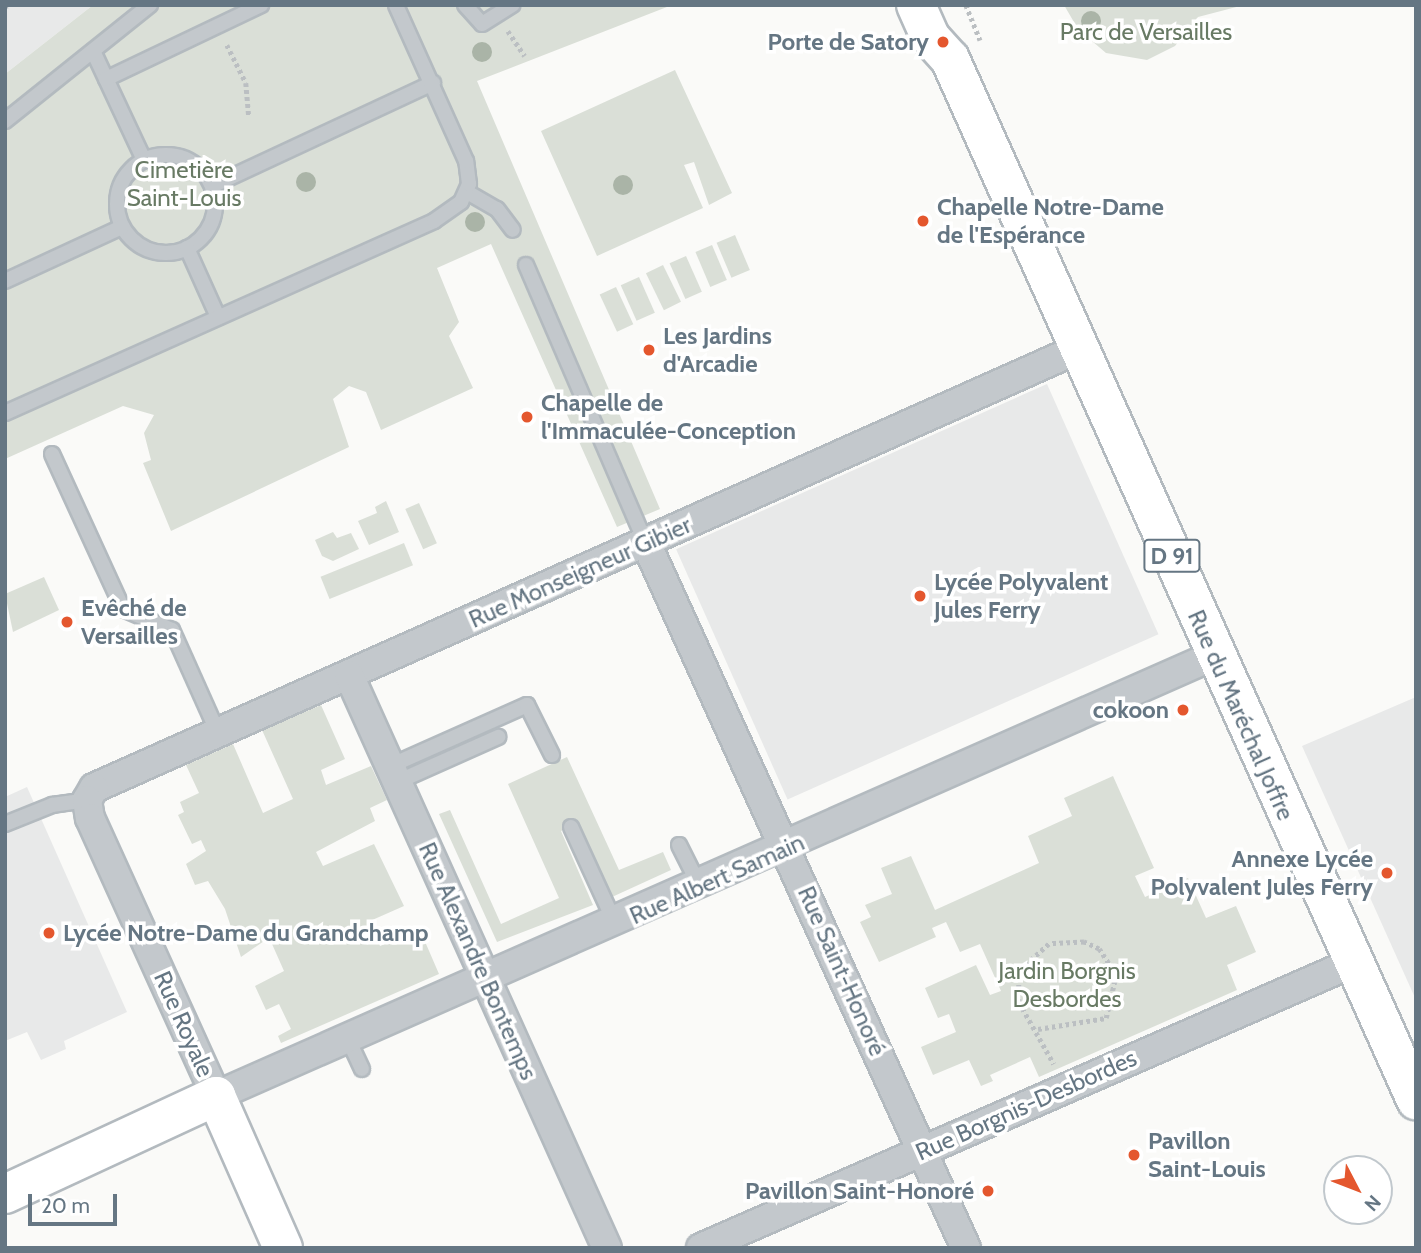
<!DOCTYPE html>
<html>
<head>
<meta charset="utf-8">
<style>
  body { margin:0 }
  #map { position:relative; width:1421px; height:1253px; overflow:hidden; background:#fafaf8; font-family:Cabin,sans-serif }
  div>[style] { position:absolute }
  .built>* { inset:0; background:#e8e9e9; transform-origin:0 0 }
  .green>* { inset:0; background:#dadfd7; transform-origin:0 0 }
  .path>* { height:4.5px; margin-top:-2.25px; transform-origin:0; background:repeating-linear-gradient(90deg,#bbbfc2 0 3.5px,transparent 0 7px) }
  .roads { filter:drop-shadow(2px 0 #b3babf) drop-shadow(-2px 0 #b3babf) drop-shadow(0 2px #b3babf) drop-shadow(0 -2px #b3babf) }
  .lane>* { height:14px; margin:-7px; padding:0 7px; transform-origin:7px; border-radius:7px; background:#c3c8cc }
  .lane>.ring { margin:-7px; padding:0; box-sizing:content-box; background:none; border:14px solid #c3c8cc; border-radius:50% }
  .street>* { height:28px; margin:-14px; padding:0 14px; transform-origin:14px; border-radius:14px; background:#c3c8cc }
  .secondary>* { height:38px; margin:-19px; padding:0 19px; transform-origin:19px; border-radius:19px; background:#fff }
  .primary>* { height:38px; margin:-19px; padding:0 19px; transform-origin:19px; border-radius:19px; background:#fff }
  .rail>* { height:8px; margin-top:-4px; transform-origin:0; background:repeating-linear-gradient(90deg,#fff 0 16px,#a2aab0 0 32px); box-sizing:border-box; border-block:2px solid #a2aab0 }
  .trees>* { width:20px; height:20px; margin:-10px; border-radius:50%; background:#aab4a7 }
  .dots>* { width:19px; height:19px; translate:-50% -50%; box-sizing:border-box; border:4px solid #fff; border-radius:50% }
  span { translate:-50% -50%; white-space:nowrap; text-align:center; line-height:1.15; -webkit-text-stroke:7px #fff; paint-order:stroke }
  .shield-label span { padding:2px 5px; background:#fff; border:2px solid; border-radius:5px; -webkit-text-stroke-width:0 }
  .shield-label { font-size:23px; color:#657683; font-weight:700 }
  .park-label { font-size:24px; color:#687a64 }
  .poi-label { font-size:24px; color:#657683; font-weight:700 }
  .right { translate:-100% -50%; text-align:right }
  .left { translate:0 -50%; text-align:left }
  .street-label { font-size:24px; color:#657683 }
  .frame { position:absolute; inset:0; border:7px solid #657683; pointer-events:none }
  .north { position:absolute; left:1323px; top:1155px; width:70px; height:70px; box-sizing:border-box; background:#fff; border:2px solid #c1c8cd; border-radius:50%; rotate:132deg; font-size:19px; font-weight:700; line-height:28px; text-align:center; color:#657683 }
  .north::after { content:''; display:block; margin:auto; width:24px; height:32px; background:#e4572e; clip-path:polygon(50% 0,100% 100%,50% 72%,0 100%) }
  .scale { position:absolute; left:28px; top:1194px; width:89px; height:32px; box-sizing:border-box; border:4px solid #657683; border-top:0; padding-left:9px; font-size:21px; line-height:24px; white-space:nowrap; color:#657683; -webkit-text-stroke:5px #fff; paint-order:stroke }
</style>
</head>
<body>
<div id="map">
  <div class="built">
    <div style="clip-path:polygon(5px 5px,93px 5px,5px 74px)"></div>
    <div style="left:1047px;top:384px;width:274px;height:406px;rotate:66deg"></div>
    <div style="clip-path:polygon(1416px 697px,1416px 1000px,1302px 746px)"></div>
    <div style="clip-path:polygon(27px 787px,127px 1012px,64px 1041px,66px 1049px,41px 1060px,27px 1032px,5px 1041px,5px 797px)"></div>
  </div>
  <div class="green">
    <div style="clip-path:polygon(93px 5px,672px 5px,477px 81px,660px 509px,617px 527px,491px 244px,437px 268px,459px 322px,449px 336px,473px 388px,381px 430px,366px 392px,349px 386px,333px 399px,349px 447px,171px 531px,143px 463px,151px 460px,144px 433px,154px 415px,123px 406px,5px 459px,5px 74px)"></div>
    <div style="clip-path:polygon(1064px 5px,1244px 5px,1198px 17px,1175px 46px,1147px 60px,1106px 53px,1078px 29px)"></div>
    <div style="clip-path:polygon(675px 70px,732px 193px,709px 205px,694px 162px,684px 165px,703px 208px,597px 256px,541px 131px)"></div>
    <div style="left:735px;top:235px;width:38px;height:20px;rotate:67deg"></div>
    <div style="left:712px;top:245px;width:38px;height:18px;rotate:67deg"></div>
    <div style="left:686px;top:256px;width:39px;height:18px;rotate:66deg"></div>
    <div style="left:663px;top:265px;width:41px;height:19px;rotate:64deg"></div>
    <div style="left:639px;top:277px;width:39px;height:20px;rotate:66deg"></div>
    <div style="left:616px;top:287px;width:41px;height:18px;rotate:65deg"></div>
    <div style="clip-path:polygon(386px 501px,399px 532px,369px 545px,358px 521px,377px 513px,375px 507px)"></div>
    <div style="left:419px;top:503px;width:44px;height:15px;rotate:66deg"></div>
    <div style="clip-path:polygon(333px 532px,337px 538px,351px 533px,359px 549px,333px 561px,322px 556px,315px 540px)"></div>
    <div style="left:404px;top:543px;width:24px;height:90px;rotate:68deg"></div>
    <div style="clip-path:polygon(44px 577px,59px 610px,13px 632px,5px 594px)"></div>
    <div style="clip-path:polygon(321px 705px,345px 759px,321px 770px,326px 785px,371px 766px,387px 800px,370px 808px,375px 821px,316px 852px,323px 866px,374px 844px,404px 906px,370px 921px,380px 946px,420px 930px,439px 974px,281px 1043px,278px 1036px,291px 1029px,279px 1004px,266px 1010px,255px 986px,284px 971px,272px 944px,267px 939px,241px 957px,225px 909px,208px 881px,195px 885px,186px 864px,206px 851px,201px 840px,192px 844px,178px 815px,184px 812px,180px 802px,199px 793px,186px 765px,233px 744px,263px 813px,293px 799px,262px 730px)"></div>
    <div style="clip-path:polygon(567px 757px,619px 870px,663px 852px,671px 870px,612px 897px,579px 823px,561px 831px,593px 905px,497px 942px,439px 814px,450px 810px,501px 924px,559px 898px,508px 784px)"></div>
    <div style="clip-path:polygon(1113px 776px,1154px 868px,1135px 876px,1145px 897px,1188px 878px,1206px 918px,1236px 906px,1256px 952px,1227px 965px,1237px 990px,1039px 1077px,1030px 1057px,990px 1075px,993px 1081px,981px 1086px,969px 1060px,933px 1075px,921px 1047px,956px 1032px,949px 1014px,938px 1018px,925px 988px,976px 965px,990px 995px,1001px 991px,980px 944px,960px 952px,946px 922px,932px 928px,936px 937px,879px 962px,860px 922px,871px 917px,865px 905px,892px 894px,881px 868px,911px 856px,935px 910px,1039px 863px,1028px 836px,1072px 816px,1064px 798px)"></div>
  </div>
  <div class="path">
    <div style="left:966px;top:5px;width:38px;rotate:68deg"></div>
    <div style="left:508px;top:31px;width:30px;rotate:56deg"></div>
    <div style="left:227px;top:45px;width:42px;rotate:63.4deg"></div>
    <div style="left:246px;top:83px;width:34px;rotate:85deg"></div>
    <div style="left:1038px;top:1029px;width:69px;rotate:-9.2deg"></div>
    <div style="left:1106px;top:1018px;width:44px;rotate:-76.9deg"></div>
    <div style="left:1116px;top:975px;width:31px;rotate:-123deg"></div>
    <div style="left:1099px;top:949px;width:17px;rotate:-155deg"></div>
    <div style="left:1084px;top:942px;width:35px;rotate:177deg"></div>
    <div style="left:1049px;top:944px;width:40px;rotate:138deg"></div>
    <div style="left:1019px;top:971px;width:31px;rotate:90deg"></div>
    <div style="left:1019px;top:1002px;width:71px;rotate:60.6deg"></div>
  </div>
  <div class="roads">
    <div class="lane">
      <div style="left:465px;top:5px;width:25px;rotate:48deg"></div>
      <div style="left:482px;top:24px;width:36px;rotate:-32deg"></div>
      <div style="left:93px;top:51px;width:120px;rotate:64.9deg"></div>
      <div style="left:106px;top:79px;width:172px;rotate:-25.5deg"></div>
      <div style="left:5px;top:121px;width:186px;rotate:-38.7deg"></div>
      <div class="ring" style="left:117px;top:155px;width:84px;height:84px"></div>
      <div style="left:212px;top:186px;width:244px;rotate:-25deg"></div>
      <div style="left:467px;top:192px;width:34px;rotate:30deg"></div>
      <div style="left:497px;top:209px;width:26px;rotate:53deg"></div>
      <div style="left:187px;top:248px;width:76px;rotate:65.8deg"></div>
      <div style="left:526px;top:265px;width:303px;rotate:66.7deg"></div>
      <div style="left:5px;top:281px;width:129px;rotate:-24.8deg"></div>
      <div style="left:5px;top:413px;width:470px;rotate:-24.1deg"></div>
      <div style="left:434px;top:221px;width:33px;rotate:-35deg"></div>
      <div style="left:461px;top:202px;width:20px;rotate:-66deg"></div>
      <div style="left:469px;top:184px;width:23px;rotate:-97deg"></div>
      <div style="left:466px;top:161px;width:171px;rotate:-114.2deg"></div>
      <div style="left:52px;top:454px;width:170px;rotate:65.4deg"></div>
      <div style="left:123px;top:609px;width:53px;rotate:23.2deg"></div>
      <div style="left:172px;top:630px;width:113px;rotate:65.9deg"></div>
      <div style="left:390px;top:766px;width:150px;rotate:-24deg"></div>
      <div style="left:527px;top:705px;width:56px;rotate:63.4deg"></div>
      <div style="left:397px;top:782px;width:111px;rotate:-24deg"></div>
      <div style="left:5px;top:824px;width:51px;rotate:-22deg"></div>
      <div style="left:52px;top:805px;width:35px;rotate:-8deg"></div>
      <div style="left:571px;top:827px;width:106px;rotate:65.4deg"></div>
      <div style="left:679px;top:845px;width:45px;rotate:63.4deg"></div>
      <div style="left:348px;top:1039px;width:33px;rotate:65deg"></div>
    </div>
    <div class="street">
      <div style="left:1078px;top:349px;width:1077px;rotate:155.96deg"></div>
      <div style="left:94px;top:788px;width:14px;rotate:120deg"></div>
      <div style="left:87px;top:800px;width:18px;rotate:81deg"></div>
      <div style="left:90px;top:818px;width:305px;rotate:65.6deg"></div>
      <div style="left:216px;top:1096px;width:1092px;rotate:-23.82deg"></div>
      <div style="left:646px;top:543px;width:774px;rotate:65.59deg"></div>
      <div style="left:349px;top:675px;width:628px;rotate:65.76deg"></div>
      <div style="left:701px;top:1248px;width:711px;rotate:-23.64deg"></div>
    </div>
    <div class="secondary">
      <div style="left:5px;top:1194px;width:233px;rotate:-24.9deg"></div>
      <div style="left:216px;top:1096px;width:166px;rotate:66.2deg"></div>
    </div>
    <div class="primary">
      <div style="left:916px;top:5px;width:35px;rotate:66deg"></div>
      <div style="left:930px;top:37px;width:30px;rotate:48deg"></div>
      <div style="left:950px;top:59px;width:1141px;rotate:65.88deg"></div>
    </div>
  </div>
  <div class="rail">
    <div style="left:5px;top:6px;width:1px;rotate:-45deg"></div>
  </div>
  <div class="trees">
    <div style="left:1091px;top:21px"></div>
    <div style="left:482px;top:52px"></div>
    <div style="left:306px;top:182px"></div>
    <div style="left:623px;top:185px"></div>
    <div style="left:475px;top:222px"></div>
  </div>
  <div class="dots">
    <div style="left:943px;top:42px;background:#e4572e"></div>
    <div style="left:923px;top:221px;background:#e4572e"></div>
    <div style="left:649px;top:350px;background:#e4572e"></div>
    <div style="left:527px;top:417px;background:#e4572e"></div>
    <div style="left:920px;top:596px;background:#e4572e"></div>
    <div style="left:67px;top:622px;background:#e4572e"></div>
    <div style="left:1183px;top:710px;background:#e4572e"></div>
    <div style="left:1387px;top:873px;background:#e4572e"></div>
    <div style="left:49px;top:933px;background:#e4572e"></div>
    <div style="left:1134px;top:1155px;background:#e4572e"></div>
    <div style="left:988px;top:1191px;background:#e4572e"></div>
  </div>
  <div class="shield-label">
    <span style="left:1172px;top:556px">D 91</span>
  </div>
  <div class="park-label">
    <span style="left:1146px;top:32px">Parc de Versailles</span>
    <span style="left:184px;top:184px">Cimetière<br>Saint-Louis</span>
    <span style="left:1067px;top:985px">Jardin Borgnis<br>Desbordes</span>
  </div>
  <div class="poi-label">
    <span class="right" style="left:929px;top:42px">Porte de Satory</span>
    <span class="left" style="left:937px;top:221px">Chapelle Notre-Dame<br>de l'Espérance</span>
    <span class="left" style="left:663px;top:350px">Les Jardins<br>d'Arcadie</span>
    <span class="left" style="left:541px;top:417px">Chapelle de<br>l'Immaculée-Conception</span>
    <span class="left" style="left:934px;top:596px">Lycée Polyvalent<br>Jules Ferry</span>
    <span class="left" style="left:81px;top:622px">Evêché de<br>Versailles</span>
    <span class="right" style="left:1169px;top:710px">cokoon</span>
    <span class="right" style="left:1373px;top:873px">Annexe Lycée<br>Polyvalent Jules Ferry</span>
    <span class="left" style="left:63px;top:933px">Lycée Notre-Dame du Grandchamp</span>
    <span class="left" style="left:1148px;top:1155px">Pavillon<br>Saint-Louis</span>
    <span class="right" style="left:974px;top:1191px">Pavillon Saint-Honoré</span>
  </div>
  <div class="street-label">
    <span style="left:580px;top:572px;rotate:-24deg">Rue Monseigneur Gibier</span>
    <span style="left:1241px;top:715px;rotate:66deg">Rue du Maréchal Joffre</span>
    <span style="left:717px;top:879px;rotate:-24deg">Rue Albert Samain</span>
    <span style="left:478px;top:961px;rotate:66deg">Rue Alexandre Bontemps</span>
    <span style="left:842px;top:971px;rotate:66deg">Rue Saint-Honoré</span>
    <span style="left:184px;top:1024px;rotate:66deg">Rue Royale</span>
    <span style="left:1026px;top:1105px;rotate:-24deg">Rue Borgnis-Desbordes</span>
  </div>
  <div class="frame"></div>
  <div class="north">N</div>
  <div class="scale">20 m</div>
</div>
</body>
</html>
